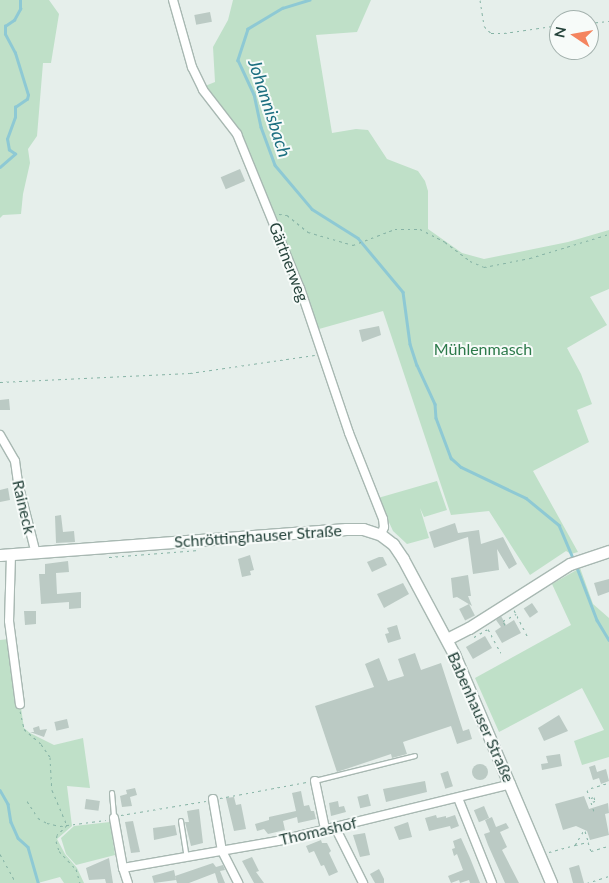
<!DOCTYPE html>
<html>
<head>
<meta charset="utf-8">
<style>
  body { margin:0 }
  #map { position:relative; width:609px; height:883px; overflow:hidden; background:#e6efeb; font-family:Lato,sans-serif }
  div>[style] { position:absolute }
  .green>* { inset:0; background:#bfe0c8 }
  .stream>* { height:2.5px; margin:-1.25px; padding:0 1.25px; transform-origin:1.25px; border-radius:1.25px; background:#8ec9d4 }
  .building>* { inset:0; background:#bbcac4; transform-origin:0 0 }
  .round { border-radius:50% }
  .path>* { height:1px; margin-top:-0.5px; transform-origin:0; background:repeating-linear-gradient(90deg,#86b3a5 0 2.5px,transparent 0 6.5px) }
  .roads { filter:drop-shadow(1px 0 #a8b8b2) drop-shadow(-1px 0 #a8b8b2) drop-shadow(0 1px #a8b8b2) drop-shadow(0 -1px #a8b8b2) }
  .service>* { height:4px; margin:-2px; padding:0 2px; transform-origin:2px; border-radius:2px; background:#fff }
  .minor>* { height:8px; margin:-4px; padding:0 4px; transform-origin:4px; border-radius:4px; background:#fff }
  .secondary>* { height:11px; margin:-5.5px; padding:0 5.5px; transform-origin:5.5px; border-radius:5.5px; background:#fff }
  span { translate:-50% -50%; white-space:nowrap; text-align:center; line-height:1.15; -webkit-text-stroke:4px #f7fbf9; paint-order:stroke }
  .street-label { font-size:16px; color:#24423a }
  .park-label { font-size:16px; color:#2d7a4b }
  .water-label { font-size:18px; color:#1c6f80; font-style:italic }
  .north { position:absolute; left:549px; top:10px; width:50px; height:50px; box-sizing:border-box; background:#f7fbf9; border:1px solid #a3b1ad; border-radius:50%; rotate:282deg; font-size:14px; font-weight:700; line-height:20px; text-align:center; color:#24423a }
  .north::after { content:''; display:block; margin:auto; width:18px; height:22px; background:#f4845f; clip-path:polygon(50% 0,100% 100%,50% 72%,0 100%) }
</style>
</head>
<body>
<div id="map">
  <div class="green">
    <div style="clip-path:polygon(0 0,49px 0,59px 14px,51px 63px,43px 63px,37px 136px,28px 149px,30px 163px,23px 194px,21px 214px,3px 215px,0 218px,0 257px)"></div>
    <div style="clip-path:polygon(233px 0,371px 0,357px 32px,316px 35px,332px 133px,356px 129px,368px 130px,387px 159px,418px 171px,425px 181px,428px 191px,428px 229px,462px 253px,484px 259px,568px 242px,609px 230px,609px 289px,590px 297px,607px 325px,567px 348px,581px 374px,592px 404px,577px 410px,589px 442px,533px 471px,578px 552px,571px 554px,566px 551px,530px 575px,489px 511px,451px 515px,383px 311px,319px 329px,239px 130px,205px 86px,215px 82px,213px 47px,228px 20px)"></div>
    <div style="clip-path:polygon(437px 481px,447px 510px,424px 517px,420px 508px,429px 538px,407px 544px,393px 531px,378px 498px)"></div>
    <div style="clip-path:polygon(580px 568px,593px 604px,609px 618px,609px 757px,582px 765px,574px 741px,604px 730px,582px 688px,499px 732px,475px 678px,571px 625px,552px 584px)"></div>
    <div style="clip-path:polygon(9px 639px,17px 702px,21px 708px,24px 728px,30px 733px,54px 745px,83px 738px,90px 788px,67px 786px,72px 826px,57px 839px,65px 854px,77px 868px,84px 883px,64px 883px,60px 877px,38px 883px,0 883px,0 640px)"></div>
    <div style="clip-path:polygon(110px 822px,115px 855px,76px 865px,66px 854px,61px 838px,74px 826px)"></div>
  </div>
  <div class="stream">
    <div style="left:310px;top:0;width:28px;rotate:163deg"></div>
    <div style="left:283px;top:8px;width:41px;rotate:149deg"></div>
    <div style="left:248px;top:29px;width:33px;rotate:108deg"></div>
    <div style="left:238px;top:60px;width:38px;rotate:65deg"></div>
    <div style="left:254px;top:94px;width:34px;rotate:78deg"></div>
    <div style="left:261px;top:127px;width:40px;rotate:69.8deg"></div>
    <div style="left:275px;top:165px;width:57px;rotate:49.9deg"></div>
    <div style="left:312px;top:209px;width:54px;rotate:32.2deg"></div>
    <div style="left:358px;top:238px;width:70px;rotate:50.2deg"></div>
    <div style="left:403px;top:292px;width:52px;rotate:82.3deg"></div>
    <div style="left:410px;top:344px;width:22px;rotate:72deg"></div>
    <div style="left:417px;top:365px;width:43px;rotate:65.2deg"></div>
    <div style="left:435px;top:404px;width:14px;rotate:86deg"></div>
    <div style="left:436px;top:418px;width:43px;rotate:69.4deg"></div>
    <div style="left:451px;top:458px;width:13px;rotate:42deg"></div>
    <div style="left:461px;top:467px;width:72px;rotate:25.5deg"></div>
    <div style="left:526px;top:498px;width:43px;rotate:39.3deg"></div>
    <div style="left:559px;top:525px;width:38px;rotate:67deg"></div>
    <div style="left:0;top:167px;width:20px;rotate:-41deg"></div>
    <div style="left:15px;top:154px;width:7px;rotate:-146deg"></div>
    <div style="left:9px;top:150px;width:11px;rotate:-100deg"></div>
    <div style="left:7px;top:139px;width:23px;rotate:-70deg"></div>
    <div style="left:15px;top:117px;width:10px;rotate:-90deg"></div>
    <div style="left:15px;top:107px;width:14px;rotate:-34deg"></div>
    <div style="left:27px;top:99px;width:4px;rotate:-76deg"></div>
    <div style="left:28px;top:95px;width:44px;rotate:-107.2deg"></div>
    <div style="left:15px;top:53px;width:21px;rotate:-118deg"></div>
    <div style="left:5px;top:34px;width:8px;rotate:-90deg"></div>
    <div style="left:5px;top:26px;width:11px;rotate:-34deg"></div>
    <div style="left:14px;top:20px;width:13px;rotate:-61deg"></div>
    <div style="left:20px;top:9px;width:9px;rotate:-90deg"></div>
    <div style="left:576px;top:565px;width:59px;rotate:69.1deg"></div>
    <div style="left:597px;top:620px;width:23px;rotate:59deg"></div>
    <div style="left:0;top:790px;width:16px;rotate:60deg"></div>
    <div style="left:8px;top:804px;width:18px;rotate:81deg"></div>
    <div style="left:11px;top:822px;width:17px;rotate:66deg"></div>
    <div style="left:18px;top:838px;width:13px;rotate:42deg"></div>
    <div style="left:28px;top:847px;width:37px;rotate:74deg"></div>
  </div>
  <div class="building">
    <div style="left:210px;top:12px;width:10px;height:16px;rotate:79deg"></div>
    <div style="left:240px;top:169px;width:13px;height:21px;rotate:67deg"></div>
    <div style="clip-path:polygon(379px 326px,381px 335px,362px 342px,359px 330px)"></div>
    <div style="clip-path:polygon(9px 399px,10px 410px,0 410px,0 400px)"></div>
    <div style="clip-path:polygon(8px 488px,10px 500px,0 502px,0 490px)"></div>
    <div style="clip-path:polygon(61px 515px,63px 532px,74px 531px,75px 542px,56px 543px,55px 516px)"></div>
    <div style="clip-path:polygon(455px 523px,458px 533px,479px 530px,481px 544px,503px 537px,517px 564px,509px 569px,497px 549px,499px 570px,473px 574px,468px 537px,434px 548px,429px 532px)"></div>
    <div style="clip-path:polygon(250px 555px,254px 570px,250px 571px,251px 575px,242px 577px,238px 559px)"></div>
    <div style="clip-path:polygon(379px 557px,383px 557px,387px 565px,372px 572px,367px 562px)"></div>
    <div style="clip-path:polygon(68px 561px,69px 572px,56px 573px,57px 594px,81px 592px,81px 608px,69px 609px,69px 602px,41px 604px,39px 574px,45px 574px,45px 564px)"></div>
    <div style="clip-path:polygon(468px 575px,471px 596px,468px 596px,472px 606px,457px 597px,453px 598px,451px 578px)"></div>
    <div style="clip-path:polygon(609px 579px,609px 592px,598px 596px,594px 583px)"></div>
    <div style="clip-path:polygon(403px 583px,409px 594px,384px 608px,377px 594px)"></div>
    <div style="left:532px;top:603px;width:11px;height:10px;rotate:56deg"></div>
    <div style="left:469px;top:604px;width:13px;height:11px;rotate:63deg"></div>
    <div style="clip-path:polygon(24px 611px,36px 611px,36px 624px,25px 625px)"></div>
    <div style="clip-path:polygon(501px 616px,506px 625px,514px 620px,521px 633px,502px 643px,495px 631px,501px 627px,496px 620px)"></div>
    <div style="clip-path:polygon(397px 625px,401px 639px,388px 643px,385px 634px,389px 633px,387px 628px)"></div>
    <div style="left:485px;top:636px;width:14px;height:22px;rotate:60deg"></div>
    <div style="clip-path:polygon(415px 653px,421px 670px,441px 663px,463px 731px,469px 729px,472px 739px,457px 744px,451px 726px,403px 742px,407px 754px,392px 758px,391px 754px,337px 772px,315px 706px,374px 687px,365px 664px,379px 658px,388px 681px,404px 676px,398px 659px)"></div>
    <div style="clip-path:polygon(559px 715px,568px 731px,544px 741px,538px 728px)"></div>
    <div style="left:67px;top:719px;width:9px;height:13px;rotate:77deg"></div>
    <div style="clip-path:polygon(39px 726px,40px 730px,47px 729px,44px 737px,30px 732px,34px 732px,33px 728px)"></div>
    <div style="clip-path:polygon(560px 754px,562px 766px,542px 770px,541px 764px,548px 763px,546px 756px)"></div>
    <div class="round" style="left:472px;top:764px;width:16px;height:16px"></div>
    <div style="clip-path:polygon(595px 765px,597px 772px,606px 769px,609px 781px,601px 784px,599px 778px,593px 780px,589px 767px)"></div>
    <div style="left:448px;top:771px;width:16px;height:8px;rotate:72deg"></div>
    <div style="clip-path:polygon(425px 781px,427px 792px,386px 802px,383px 789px)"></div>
    <div style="clip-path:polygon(135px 788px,137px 795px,130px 797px,132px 806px,122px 807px,120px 796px,127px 794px,126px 790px)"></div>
    <div style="clip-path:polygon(301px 791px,304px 806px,309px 805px,311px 811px,314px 811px,316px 819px,298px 823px,297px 817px,283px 821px,285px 830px,268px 834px,264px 829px,257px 831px,255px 824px,269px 820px,269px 817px,296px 811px,292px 793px)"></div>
    <div style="left:368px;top:794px;width:12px;height:11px;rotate:76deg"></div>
    <div style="clip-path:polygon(584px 796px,589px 809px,608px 803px,609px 813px,605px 814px,609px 835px,590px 840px,587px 831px,576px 826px,563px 830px,555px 804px)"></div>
    <div style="clip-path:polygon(234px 797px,236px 805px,241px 804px,246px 829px,234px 831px,226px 798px)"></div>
    <div style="left:86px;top:799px;width:14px;height:10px;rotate:8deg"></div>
    <div style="clip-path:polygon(338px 801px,339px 807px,344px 806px,346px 812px,331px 816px,329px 803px)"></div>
    <div style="left:484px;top:806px;width:13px;height:11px;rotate:67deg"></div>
    <div style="clip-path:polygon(199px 809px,203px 843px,191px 846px,185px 822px,189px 822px,187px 811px)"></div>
    <div style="clip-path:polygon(436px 815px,437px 818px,446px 816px,446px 818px,455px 815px,459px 826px,451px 829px,450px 826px,429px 831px,425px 818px)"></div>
    <div style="clip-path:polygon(492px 817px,496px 827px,506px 823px,509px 828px,500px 832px,507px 847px,502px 850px,519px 883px,505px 883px,488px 845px,484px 834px,490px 832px,485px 820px)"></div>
    <div style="clip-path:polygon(133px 821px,140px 852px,131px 853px,125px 822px)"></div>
    <div style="clip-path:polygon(408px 822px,412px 837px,399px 840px,394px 827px)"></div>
    <div style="clip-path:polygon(175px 825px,177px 835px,154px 840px,153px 828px)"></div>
    <div style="clip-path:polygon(365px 833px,370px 855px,360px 857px,353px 835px)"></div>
    <div style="clip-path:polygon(461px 838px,470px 858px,480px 883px,470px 883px,469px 880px,460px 883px,459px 880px,451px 883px,448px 876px,463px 870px,457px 854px,454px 856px,452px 849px,455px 848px,453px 841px)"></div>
    <div style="clip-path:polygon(321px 840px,322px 843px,327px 843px,331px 851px,329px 853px,338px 872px,329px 876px,324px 865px,321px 866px,314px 851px,309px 853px,306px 846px)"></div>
    <div style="clip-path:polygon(252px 857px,259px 871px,256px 872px,264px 883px,254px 883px,242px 861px)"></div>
    <div style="clip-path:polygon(109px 858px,113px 883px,106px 883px,105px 879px,89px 880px,86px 868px)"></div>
    <div style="clip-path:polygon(213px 863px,216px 867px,223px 865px,225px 870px,220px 871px,225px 883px,218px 883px,215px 873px,189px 883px,177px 883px,175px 876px)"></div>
    <div style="clip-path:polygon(579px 865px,584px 883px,573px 883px,569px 868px)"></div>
    <div style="clip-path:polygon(379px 869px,384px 879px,384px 883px,375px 883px,370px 874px)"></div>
    <div style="clip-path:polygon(174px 870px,176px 880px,154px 883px,152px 876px)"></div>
  </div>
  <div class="path">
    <div style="left:480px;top:0;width:26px;rotate:81deg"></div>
    <div style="left:484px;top:26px;width:10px;rotate:45deg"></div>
    <div style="left:491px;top:33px;width:13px"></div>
    <div style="left:504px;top:33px;width:56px;rotate:-8.3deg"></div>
    <div style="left:589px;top:23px;width:20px;rotate:-6deg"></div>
    <div style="left:279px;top:214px;width:8px;rotate:7deg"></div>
    <div style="left:287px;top:215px;width:27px;rotate:39deg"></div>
    <div style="left:308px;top:232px;width:47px;rotate:16.1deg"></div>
    <div style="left:353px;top:245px;width:45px;rotate:-20.9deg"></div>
    <div style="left:395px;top:229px;width:25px"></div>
    <div style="left:420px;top:229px;width:28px;rotate:27deg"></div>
    <div style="left:445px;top:242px;width:31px;rotate:37deg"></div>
    <div style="left:470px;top:261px;width:15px;rotate:23deg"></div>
    <div style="left:484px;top:267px;width:47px;rotate:-11.1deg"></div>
    <div style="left:530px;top:258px;width:83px;rotate:-16.9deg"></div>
    <div style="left:0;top:382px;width:190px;rotate:-2.7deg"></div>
    <div style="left:190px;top:373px;width:126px;rotate:-8.2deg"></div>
    <div style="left:109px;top:557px;width:90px;rotate:-4.4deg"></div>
    <div style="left:514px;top:610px;width:30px;rotate:63deg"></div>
    <div style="left:505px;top:625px;width:4px;rotate:-117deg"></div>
    <div style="left:503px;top:621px;width:15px;rotate:-28deg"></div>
    <div style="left:474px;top:637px;width:16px;rotate:-30deg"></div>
    <div style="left:488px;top:629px;width:27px;rotate:62deg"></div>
    <div style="left:20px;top:711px;width:18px;rotate:77deg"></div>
    <div style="left:24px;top:729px;width:23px;rotate:41deg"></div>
    <div style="left:41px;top:744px;width:16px;rotate:55deg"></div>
    <div style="left:50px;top:757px;width:33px;rotate:87deg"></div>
    <div style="left:52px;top:790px;width:38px;rotate:67deg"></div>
    <div style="left:67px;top:825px;width:14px;rotate:135deg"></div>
    <div style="left:57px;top:835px;width:6px;rotate:99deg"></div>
    <div style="left:56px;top:841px;width:10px;rotate:73deg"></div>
    <div style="left:59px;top:851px;width:25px;rotate:47deg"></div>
    <div style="left:76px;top:869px;width:15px;rotate:74deg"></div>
    <div style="left:591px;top:788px;width:19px;rotate:-16deg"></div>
    <div style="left:587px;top:790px;width:22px;rotate:72deg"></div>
    <div style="left:220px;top:798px;width:88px;rotate:-10.4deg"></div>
    <div style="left:591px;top:798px;width:3px;rotate:-18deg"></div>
    <div style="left:594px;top:797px;width:4px;rotate:76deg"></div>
    <div style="left:595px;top:801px;width:3px;rotate:162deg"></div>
    <div style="left:27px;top:801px;width:20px;rotate:57deg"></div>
    <div style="left:38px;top:818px;width:10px;rotate:29deg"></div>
    <div style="left:47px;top:823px;width:13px;rotate:13deg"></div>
    <div style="left:60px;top:826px;width:46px;rotate:-7.4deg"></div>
    <div style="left:121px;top:815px;width:86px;rotate:-9.4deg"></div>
    <div style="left:585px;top:831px;width:10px;rotate:73deg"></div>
    <div style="left:575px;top:845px;width:13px;rotate:-13deg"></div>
    <div style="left:588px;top:842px;width:9px;rotate:72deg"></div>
    <div style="left:591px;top:851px;width:19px;rotate:-16deg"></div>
    <div style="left:549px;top:852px;width:27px;rotate:-15deg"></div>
    <div style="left:575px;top:845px;width:17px;rotate:-59deg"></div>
    <div style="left:0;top:854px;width:33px;rotate:61deg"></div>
    <div style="left:587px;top:883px;width:23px;rotate:-18deg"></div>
  </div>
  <div class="roads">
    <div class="service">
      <div style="left:315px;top:781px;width:103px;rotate:-14deg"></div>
      <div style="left:112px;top:793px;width:25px;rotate:85deg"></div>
      <div style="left:181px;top:821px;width:36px;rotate:81deg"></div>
    </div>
    <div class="minor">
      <div style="left:173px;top:0;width:70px;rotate:74.2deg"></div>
      <div style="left:192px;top:67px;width:25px;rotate:64deg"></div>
      <div style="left:203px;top:90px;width:56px;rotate:52.3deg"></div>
      <div style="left:237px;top:134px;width:166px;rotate:67.8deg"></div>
      <div style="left:300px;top:288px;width:153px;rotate:71.3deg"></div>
      <div style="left:349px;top:433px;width:92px;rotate:68.4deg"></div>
      <div style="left:383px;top:519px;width:8px;rotate:83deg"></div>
      <div style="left:384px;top:527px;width:9px;rotate:111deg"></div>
      <div style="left:0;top:435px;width:30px;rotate:60deg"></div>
      <div style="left:15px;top:461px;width:22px;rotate:82deg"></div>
      <div style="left:18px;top:483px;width:73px;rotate:75.8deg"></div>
      <div style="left:11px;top:555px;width:66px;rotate:91.7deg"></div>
      <div style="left:9px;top:621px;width:84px;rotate:82.5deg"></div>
      <div style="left:315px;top:781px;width:49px;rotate:78.2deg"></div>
      <div style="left:458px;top:798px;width:92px;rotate:68.2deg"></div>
      <div style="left:213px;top:799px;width:53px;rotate:80.2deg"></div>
      <div style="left:222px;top:851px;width:36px;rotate:63deg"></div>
      <div style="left:114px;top:818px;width:51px;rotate:79.8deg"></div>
      <div style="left:123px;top:868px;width:16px;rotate:72deg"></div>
      <div style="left:335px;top:827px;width:63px;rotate:63.4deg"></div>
      <div style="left:123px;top:868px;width:157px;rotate:-9.9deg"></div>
      <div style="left:278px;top:841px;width:240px;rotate:-13.7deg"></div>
    </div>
    <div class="secondary">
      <div style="left:0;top:555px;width:347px;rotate:-4.3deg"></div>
      <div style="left:346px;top:529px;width:17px"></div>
      <div style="left:363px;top:529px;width:19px;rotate:18deg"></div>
      <div style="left:381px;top:535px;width:15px;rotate:37deg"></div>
      <div style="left:393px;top:544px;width:18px;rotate:56deg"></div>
      <div style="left:403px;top:559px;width:108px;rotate:61.8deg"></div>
      <div style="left:454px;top:654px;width:249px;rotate:67deg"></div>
      <div style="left:447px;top:639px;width:25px;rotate:-27deg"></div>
      <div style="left:469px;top:628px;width:120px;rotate:-32.4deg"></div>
      <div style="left:570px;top:564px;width:41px;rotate:-18.4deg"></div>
    </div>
  </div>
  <div class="street-label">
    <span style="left:289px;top:262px;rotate:69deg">Gärtnerweg</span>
    <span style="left:24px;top:507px;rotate:77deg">Raineck</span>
    <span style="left:258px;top:536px;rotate:-4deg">Schröttinghauser Straße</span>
    <span style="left:481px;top:717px;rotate:66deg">Babenhauser Straße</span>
    <span style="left:318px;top:831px;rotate:-13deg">Thomashof</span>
  </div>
  <div class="park-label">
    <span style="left:483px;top:349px">Mühlenmasch</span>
  </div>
  <div class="water-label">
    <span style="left:270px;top:108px;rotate:72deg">Johannisbach</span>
  </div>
  <div class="north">N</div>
</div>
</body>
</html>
